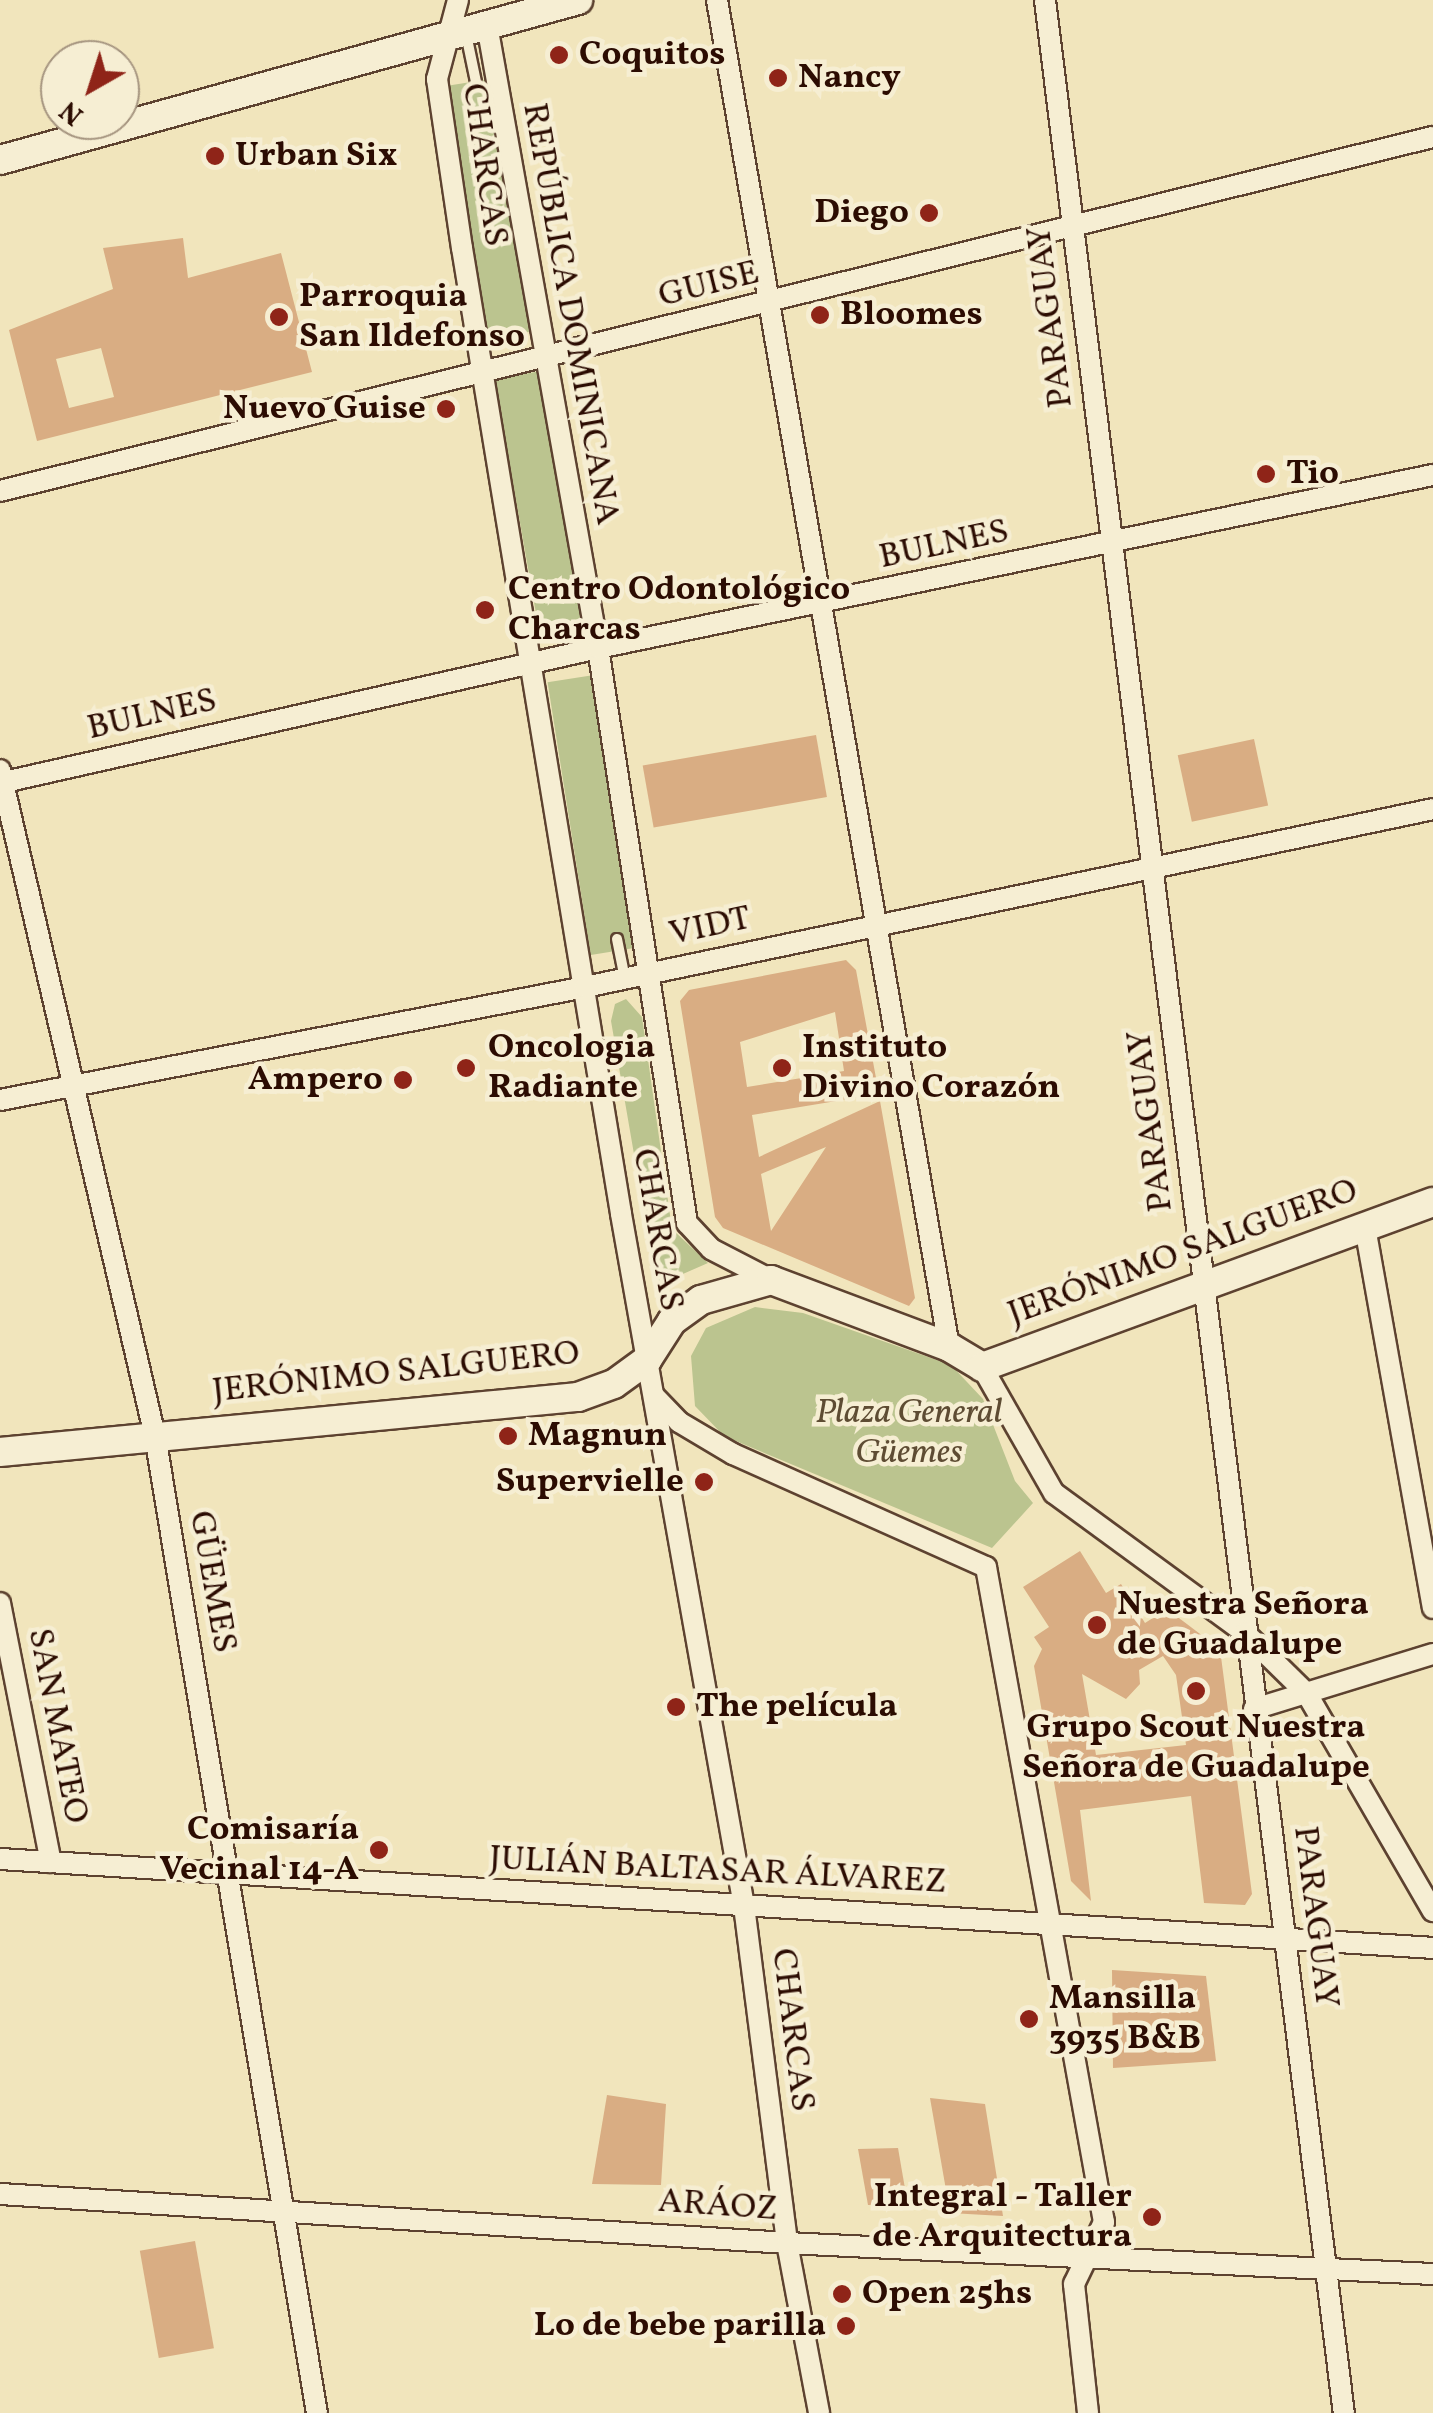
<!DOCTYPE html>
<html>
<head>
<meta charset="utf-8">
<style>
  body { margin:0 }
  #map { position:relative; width:1433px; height:2413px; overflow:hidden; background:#f1e5bc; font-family:Vollkorn,serif }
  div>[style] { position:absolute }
  .green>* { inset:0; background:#bbc48f; transform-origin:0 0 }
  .building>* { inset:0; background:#d9ad83; transform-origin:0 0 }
  .roads { filter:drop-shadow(2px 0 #5d4230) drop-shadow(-2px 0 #5d4230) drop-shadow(0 2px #5d4230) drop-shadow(0 -2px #5d4230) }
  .lane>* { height:10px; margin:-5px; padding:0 5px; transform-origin:5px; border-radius:5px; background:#f6eed3 }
  .street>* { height:20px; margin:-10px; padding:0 10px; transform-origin:10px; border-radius:10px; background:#f6eed3 }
  .secondary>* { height:28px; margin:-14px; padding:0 14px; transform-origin:14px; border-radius:14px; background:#f6eed3 }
  .dots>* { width:28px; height:28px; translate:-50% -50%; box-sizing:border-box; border:5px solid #f6eed3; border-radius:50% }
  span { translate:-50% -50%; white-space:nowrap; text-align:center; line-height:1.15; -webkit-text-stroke:9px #f6eed3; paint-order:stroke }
  .poi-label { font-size:35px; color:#2c0c02; font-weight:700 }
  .left { translate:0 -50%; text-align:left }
  .right { translate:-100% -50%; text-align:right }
  .street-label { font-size:35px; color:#2c0c02 }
  .park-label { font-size:35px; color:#5e4c33; font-style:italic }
  .north { position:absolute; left:40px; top:40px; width:100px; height:100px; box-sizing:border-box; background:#f6eed3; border:2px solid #a5947f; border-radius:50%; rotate:219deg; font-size:28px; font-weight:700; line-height:40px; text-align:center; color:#2c0c02 }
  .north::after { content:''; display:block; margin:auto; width:35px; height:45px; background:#8f2418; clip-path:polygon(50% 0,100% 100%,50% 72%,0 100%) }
</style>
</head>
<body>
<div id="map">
  <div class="green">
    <div style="left:490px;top:79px;width:256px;height:43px;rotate:81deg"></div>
    <div style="left:541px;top:371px;width:261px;height:47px;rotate:80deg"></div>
    <div style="left:594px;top:675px;width:276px;height:47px;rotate:81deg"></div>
    <div style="clip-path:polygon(626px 999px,642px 1017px,672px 1229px,708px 1263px,660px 1284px,658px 1293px,611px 1021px,615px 1004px)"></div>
    <div style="clip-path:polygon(755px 1307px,803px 1313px,951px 1365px,983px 1399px,1015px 1481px,1033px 1503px,992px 1548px,724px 1436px,695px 1406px,691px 1356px,706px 1328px)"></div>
  </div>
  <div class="building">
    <div style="clip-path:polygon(evenodd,183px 238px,188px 278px,281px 253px,312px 372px,37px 441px,9px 330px,113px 289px,103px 248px,183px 238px,101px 348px,114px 397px,69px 408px,56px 359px,101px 348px)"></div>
    <div style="left:816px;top:735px;width:63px;height:176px;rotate:80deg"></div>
    <div style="left:1254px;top:739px;width:68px;height:78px;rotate:78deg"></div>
    <div style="clip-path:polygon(evenodd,846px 960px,856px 970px,879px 1094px,752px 1115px,759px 1157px,880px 1101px,915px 1298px,909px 1306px,723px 1228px,715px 1217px,680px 1001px,689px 990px,846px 960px,835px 1012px,844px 1071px,747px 1087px,740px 1042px,835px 1012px,846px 960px,826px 1147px,771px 1231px,761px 1174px,826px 1147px)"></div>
    <div style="clip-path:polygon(evenodd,1080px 1551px,1106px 1593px,1121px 1584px,1145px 1623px,1167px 1609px,1220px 1649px,1252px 1894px,1245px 1905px,1204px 1903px,1191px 1796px,1080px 1810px,1091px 1901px,1071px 1881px,1034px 1666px,1042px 1649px,1034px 1637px,1049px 1627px,1023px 1587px,1080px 1551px,1163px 1656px,1176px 1675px,1186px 1745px,1096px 1755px,1082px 1674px,1126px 1699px,1140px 1684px,1139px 1670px,1163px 1656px)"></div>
    <div style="clip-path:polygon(1112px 1970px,1206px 1976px,1216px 2061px,1113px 2068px)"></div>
    <div style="clip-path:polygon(607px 2095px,666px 2104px,661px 2185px,592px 2184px)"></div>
    <div style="clip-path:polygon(930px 2098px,985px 2104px,1003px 2216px,950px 2213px)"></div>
    <div style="clip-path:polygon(898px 2148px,908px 2206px,868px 2205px,858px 2149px)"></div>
    <div style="left:195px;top:2241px;width:109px;height:56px;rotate:80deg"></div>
  </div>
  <div class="roads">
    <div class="lane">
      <div style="left:466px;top:34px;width:49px;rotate:78.2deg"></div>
      <div style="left:617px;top:939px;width:41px;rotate:78.7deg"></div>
    </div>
    <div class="street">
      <div style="left:458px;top:0;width:82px;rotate:104.9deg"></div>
      <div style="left:437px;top:79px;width:171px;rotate:81.6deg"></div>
      <div style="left:462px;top:248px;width:979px;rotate:80.65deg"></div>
      <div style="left:621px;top:1214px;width:703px;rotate:79.92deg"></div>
      <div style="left:744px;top:1906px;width:340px;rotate:82.7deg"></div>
      <div style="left:787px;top:2243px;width:173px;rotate:79.3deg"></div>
      <div style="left:717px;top:0;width:1367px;rotate:80.23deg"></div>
      <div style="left:1045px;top:0;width:2431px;rotate:82.94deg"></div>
      <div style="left:487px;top:25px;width:633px;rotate:79.9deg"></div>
      <div style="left:598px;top:648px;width:582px;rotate:81.2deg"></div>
      <div style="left:687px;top:1223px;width:35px;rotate:47deg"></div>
      <div style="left:711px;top:1249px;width:68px;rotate:27.3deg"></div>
      <div style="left:0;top:491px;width:1476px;rotate:-13.88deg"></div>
      <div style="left:0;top:770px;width:684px;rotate:76.9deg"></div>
      <div style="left:155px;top:1436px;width:990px;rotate:80.59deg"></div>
      <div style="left:0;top:783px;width:613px;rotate:-12.72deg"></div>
      <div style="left:598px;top:648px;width:853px;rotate:-11.71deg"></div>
      <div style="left:0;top:1100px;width:596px;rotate:-10.93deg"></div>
      <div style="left:585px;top:987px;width:866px;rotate:-11.85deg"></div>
      <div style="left:1365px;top:1227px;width:387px;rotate:79.9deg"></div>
      <div style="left:982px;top:1367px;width:145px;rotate:60.3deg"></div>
      <div style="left:1054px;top:1493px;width:237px;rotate:36.2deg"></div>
      <div style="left:1245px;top:1633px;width:87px;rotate:44.5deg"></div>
      <div style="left:1307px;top:1694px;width:251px;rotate:59.9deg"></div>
      <div style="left:655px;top:1397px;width:35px;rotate:46deg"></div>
      <div style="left:679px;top:1422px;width:63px;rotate:30.7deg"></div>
      <div style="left:733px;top:1454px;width:277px;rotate:24.1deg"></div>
      <div style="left:986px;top:1567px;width:666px;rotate:79.79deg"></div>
      <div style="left:1104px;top:2222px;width:69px;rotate:115.8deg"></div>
      <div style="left:1074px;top:2284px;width:130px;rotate:83.8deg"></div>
      <div style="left:0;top:1603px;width:264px;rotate:78.9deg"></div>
      <div style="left:1254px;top:1709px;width:187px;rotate:-17.1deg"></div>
      <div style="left:0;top:1859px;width:1436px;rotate:3.55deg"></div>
      <div style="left:0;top:2194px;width:789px;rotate:3.56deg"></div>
      <div style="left:787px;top:2243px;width:647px;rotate:2.75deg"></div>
    </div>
    <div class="secondary">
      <div style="left:0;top:160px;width:600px;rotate:-15.47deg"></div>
      <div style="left:0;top:1452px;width:581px;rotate:-5.44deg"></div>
      <div style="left:578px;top:1397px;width:38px;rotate:-20deg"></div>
      <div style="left:614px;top:1384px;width:41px;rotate:-36deg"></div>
      <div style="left:647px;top:1360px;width:46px;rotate:-57.3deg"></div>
      <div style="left:672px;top:1321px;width:36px;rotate:-36deg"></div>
      <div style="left:701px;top:1300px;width:73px;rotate:-15.9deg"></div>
      <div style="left:771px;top:1280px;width:190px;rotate:20.6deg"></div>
      <div style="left:949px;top:1347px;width:39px;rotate:31deg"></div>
      <div style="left:982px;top:1367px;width:480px;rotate:-20.1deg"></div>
    </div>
  </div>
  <div class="dots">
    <div style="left:559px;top:55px;background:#8f2418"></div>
    <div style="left:778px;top:78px;background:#8f2418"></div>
    <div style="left:215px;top:156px;background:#8f2418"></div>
    <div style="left:929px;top:213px;background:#8f2418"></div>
    <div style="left:820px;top:315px;background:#8f2418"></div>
    <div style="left:279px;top:317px;background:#8f2418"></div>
    <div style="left:446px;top:409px;background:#8f2418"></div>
    <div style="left:1266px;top:474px;background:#8f2418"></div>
    <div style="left:485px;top:610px;background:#8f2418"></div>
    <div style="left:466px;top:1068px;background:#8f2418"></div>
    <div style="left:782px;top:1068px;background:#8f2418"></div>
    <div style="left:403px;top:1080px;background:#8f2418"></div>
    <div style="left:508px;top:1436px;background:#8f2418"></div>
    <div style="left:704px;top:1482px;background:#8f2418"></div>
    <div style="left:1097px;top:1625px;background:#8f2418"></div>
    <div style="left:1196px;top:1691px;background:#8f2418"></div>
    <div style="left:676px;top:1707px;background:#8f2418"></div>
    <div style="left:379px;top:1850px;background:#8f2418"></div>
    <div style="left:1029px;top:2019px;background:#8f2418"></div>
    <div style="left:1152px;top:2217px;background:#8f2418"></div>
    <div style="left:842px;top:2294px;background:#8f2418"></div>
    <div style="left:846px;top:2326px;background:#8f2418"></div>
  </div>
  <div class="poi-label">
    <span class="left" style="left:579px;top:55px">Coquitos</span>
    <span class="left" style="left:798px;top:78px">Nancy</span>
    <span class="left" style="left:235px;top:156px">Urban Six</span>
    <span class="right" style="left:909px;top:213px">Diego</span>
    <span class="left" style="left:299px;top:317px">Parroquia<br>San Ildefonso</span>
    <span class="left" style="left:840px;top:315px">Bloomes</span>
    <span class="right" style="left:426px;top:409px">Nuevo Guise</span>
    <span class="left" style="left:1286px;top:474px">Tio</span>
    <span class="left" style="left:508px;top:610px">Centro Odontológico<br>Charcas</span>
    <span class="left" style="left:488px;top:1068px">Oncologia<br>Radiante</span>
    <span class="left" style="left:802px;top:1068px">Instituto<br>Divino Corazón</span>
    <span class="right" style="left:383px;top:1080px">Ampero</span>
    <span class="left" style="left:528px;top:1436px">Magnun</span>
    <span class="right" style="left:684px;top:1482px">Supervielle</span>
    <span class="left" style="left:1117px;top:1625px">Nuestra Señora<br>de Guadalupe</span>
    <span class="left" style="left:696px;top:1707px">The película</span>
    <span style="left:1196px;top:1748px">Grupo Scout Nuestra<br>Señora de Guadalupe</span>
    <span class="right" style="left:359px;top:1850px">Comisaría<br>Vecinal 14-A</span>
    <span class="left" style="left:1049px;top:2019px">Mansilla<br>3935 B&amp;B</span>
    <span class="right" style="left:1132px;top:2217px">Integral - Taller<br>de Arquitectura</span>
    <span class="left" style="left:862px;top:2294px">Open 25hs</span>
    <span class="right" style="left:826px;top:2326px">Lo de bebe parilla</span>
  </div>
  <div class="street-label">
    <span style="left:484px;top:165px;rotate:82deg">CHARCAS</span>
    <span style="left:709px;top:285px;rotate:-14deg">GUISE</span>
    <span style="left:570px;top:314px;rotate:80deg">REPÚBLICA DOMINICANA</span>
    <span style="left:1051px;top:317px;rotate:-97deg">PARAGUAY</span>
    <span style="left:944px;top:545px;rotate:-12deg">BULNES</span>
    <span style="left:152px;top:715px;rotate:-13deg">BULNES</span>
    <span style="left:710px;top:927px;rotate:-12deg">VIDT</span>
    <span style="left:1151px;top:1121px;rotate:-97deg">PARAGUAY</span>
    <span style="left:657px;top:1230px;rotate:80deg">CHARCAS</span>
    <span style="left:1183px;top:1253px;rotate:-20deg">JERÓNIMO SALGUERO</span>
    <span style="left:396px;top:1373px;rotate:-6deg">JERÓNIMO SALGUERO</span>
    <span style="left:212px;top:1582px;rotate:80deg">GÜEMES</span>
    <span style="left:57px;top:1726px;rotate:79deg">SAN MATEO</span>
    <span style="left:718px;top:1871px;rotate:3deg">JULIÁN BALTASAR ÁLVAREZ</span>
    <span style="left:1315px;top:1917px;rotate:83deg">PARAGUAY</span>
    <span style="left:792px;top:2030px;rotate:83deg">CHARCAS</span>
    <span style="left:718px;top:2206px;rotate:4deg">ARÁOZ</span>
  </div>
  <div class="park-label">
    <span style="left:909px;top:1433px">Plaza General<br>Güemes</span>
  </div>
  <div class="north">N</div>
</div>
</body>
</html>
